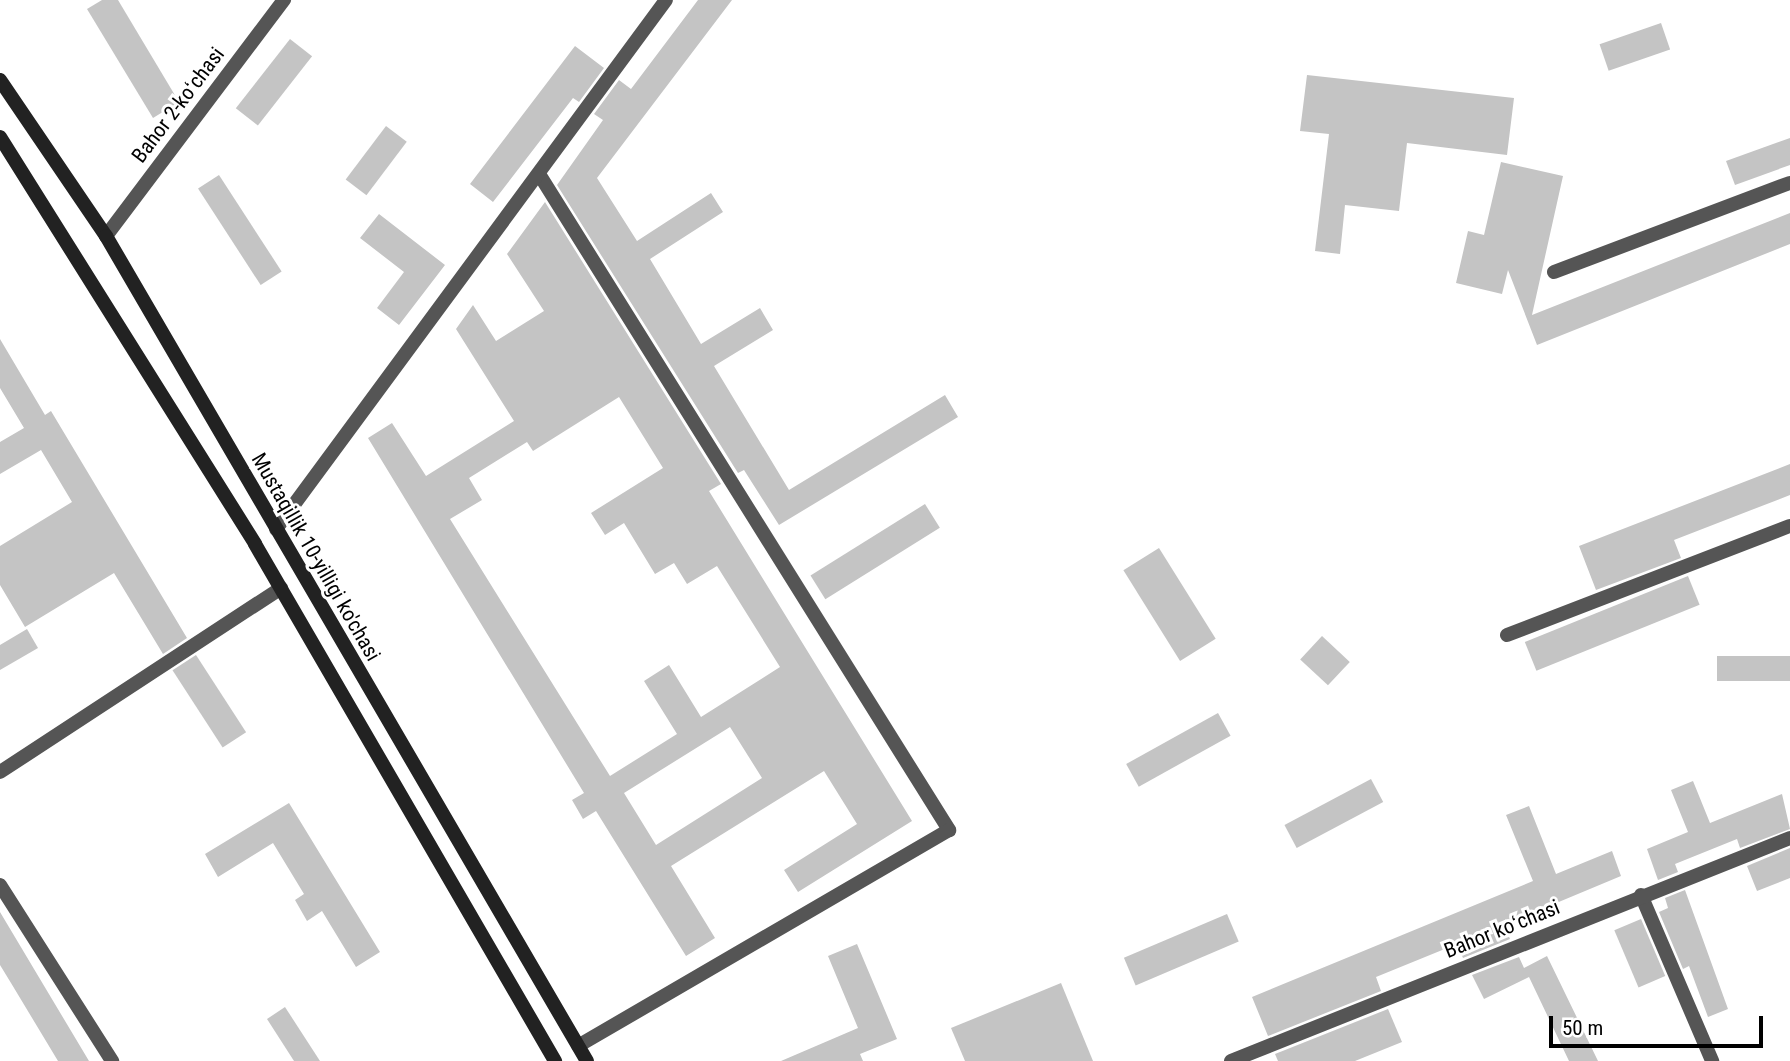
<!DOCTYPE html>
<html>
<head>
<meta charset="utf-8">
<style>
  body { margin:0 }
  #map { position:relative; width:1790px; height:1061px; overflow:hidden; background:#fff; font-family:"Roboto Condensed",sans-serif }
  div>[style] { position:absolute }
  .building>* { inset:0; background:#c4c4c4; transform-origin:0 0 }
  .minor>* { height:14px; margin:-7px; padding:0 7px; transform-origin:7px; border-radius:7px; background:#555 }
  .secondary>* { height:14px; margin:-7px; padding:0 7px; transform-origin:7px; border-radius:7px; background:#222 }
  span { translate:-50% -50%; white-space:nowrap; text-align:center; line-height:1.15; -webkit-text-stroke:6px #fff; paint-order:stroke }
  .street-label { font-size:21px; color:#000 }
  .scale { position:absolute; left:1549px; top:1016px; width:214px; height:32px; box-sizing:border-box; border:4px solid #000; border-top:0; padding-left:9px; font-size:21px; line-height:24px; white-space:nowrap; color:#000; -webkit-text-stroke:5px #fff; paint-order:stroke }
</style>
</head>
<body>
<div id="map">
  <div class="building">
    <div style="clip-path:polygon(102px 0,118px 0,179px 102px,153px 118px,87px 9px)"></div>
    <div style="clip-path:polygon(698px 0,732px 0,597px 178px,637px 241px,711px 193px,723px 212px,650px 259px,701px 344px,760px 308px,773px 330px,714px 366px,789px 490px,945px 395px,958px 417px,779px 525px,744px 470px,738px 473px,557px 185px,603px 120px,594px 114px,619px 80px,631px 89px)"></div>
    <div style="left:1661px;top:23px;width:28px;height:65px;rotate:71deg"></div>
    <div style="left:290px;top:39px;width:28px;height:88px;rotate:38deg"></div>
    <div style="clip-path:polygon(575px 46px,604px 68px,579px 102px,573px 98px,493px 202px,470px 184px)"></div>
    <div style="clip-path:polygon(1307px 75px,1514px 98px,1507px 155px,1407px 143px,1399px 211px,1345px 205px,1340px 254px,1315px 251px,1329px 134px,1300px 131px)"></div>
    <div style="left:386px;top:126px;width:26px;height:67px;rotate:37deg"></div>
    <div style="clip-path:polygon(1790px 138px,1790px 165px,1735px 185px,1726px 161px)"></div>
    <div style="clip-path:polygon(1501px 162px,1563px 176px,1532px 315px,1790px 213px,1790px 244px,1537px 345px,1508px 270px,1502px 294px,1456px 283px,1468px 231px,1484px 235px)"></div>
    <div style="left:219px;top:175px;width:115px;height:25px;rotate:57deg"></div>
    <div style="clip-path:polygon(evenodd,545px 202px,721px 484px,709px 491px,912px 821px,798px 892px,784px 870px,857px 824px,824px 771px,671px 866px,715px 938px,686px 956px,596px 811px,583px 819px,572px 800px,584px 793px,368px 438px,392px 423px,426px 476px,514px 421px,456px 329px,473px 305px,496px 341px,544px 311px,507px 254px,545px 202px,619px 397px,663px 468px,591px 513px,605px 535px,624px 523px,655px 574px,674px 563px,687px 584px,717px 566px,780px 667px,701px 717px,669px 665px,644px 681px,677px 734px,610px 776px,450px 519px,482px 500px,469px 478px,527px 442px,533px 451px,619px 397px,545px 202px,730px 727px,762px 778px,656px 845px,624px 793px,730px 727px)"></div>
    <div style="clip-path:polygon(379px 214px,445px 265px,399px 325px,377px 308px,404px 272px,360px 238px)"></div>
    <div style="clip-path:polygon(0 339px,45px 415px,51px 411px,187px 638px,163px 654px,114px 573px,25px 627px,0 585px,0 546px,72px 502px,41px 450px,0 474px,0 442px,24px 428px,0 388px)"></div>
    <div style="clip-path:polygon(1790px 464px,1790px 495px,1674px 540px,1681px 558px,1596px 590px,1579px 546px)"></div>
    <div style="left:925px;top:504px;width:28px;height:135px;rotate:58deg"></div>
    <div style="left:1159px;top:548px;width:107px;height:42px;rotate:58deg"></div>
    <div style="left:1688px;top:576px;width:31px;height:176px;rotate:68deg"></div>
    <div style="clip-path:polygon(27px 629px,38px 648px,0 670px,0 645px)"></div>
    <div style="left:1322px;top:636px;width:38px;height:32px;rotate:43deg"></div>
    <div style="left:196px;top:655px;width:92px;height:28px;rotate:57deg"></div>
    <div style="left:1790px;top:656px;width:25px;height:73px;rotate:90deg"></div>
    <div style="left:1218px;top:713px;width:26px;height:105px;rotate:61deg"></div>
    <div style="left:1371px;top:779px;width:26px;height:98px;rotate:62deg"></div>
    <div style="clip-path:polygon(1693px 781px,1710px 823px,1782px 794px,1790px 829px,1740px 848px,1737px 839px,1675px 864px,1678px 872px,1658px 880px,1647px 849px,1688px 832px,1671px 790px)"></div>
    <div style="clip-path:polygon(289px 803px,380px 952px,356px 967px,322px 911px,307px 921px,295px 900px,304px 894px,273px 843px,218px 877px,205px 854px)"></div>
    <div style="clip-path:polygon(1529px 806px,1556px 874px,1612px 851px,1621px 876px,1504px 925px,1510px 939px,1463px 958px,1457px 944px,1376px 977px,1381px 991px,1268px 1036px,1252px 997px,1533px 881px,1506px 815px)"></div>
    <div style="clip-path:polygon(1790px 848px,1790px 878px,1757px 891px,1747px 866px)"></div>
    <div style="clip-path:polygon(1685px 890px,1728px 1009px,1708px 1017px,1689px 966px,1683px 969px,1659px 912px,1668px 908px,1665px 898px)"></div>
    <div style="clip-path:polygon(0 912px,34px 969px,89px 1061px,58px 1061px,11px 983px,0 965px)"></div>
    <div style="left:1227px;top:914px;width:30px;height:112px;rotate:67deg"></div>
    <div style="left:1641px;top:919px;width:62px;height:29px;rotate:67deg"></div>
    <div style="clip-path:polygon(857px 944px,897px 1039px,860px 1054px,863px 1061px,781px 1061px,858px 1028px,828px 956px)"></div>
    <div style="clip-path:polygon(1547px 956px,1598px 1061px,1569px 1061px,1529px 977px,1484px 999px,1472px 975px,1519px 957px,1524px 968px)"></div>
    <div style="clip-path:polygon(1061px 983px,1093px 1061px,965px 1061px,951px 1028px)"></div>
    <div style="clip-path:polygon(285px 1007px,320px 1061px,294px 1061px,267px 1019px)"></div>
    <div style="clip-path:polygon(1388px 1009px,1402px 1042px,1355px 1061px,1278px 1061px,1275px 1054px)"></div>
  </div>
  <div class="minor">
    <div style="left:539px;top:174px;width:774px;rotate:57.99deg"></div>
    <div style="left:949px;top:830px;width:429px;rotate:149.8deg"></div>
    <div style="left:106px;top:236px;width:296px;rotate:-53deg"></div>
    <div style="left:1554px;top:272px;width:252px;rotate:-20.7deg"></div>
    <div style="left:276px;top:529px;width:657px;rotate:-53.6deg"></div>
    <div style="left:1507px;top:635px;width:303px;rotate:-21.1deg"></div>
    <div style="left:0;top:772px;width:336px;rotate:-33.2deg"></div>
    <div style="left:0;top:885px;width:209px;rotate:57.5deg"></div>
    <div style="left:1641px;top:895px;width:181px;rotate:66.8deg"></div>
    <div style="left:1231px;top:1061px;width:602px;rotate:-21.75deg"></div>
  </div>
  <div class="secondary">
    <div style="left:0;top:80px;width:189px;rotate:55.8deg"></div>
    <div style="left:106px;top:236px;width:955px;rotate:59.76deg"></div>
    <div style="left:0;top:137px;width:480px;rotate:57.9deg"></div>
    <div style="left:255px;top:544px;width:598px;rotate:59.87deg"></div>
  </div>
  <div class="street-label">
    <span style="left:178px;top:105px;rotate:-53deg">Bahor 2-koʻchasi</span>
    <span style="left:316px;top:557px;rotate:60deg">Mustaqillik 10-yilligi ko'chasi</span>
    <span style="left:1502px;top:929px;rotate:-22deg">Bahor koʻchasi</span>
  </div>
  <div class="scale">50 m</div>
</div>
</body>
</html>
